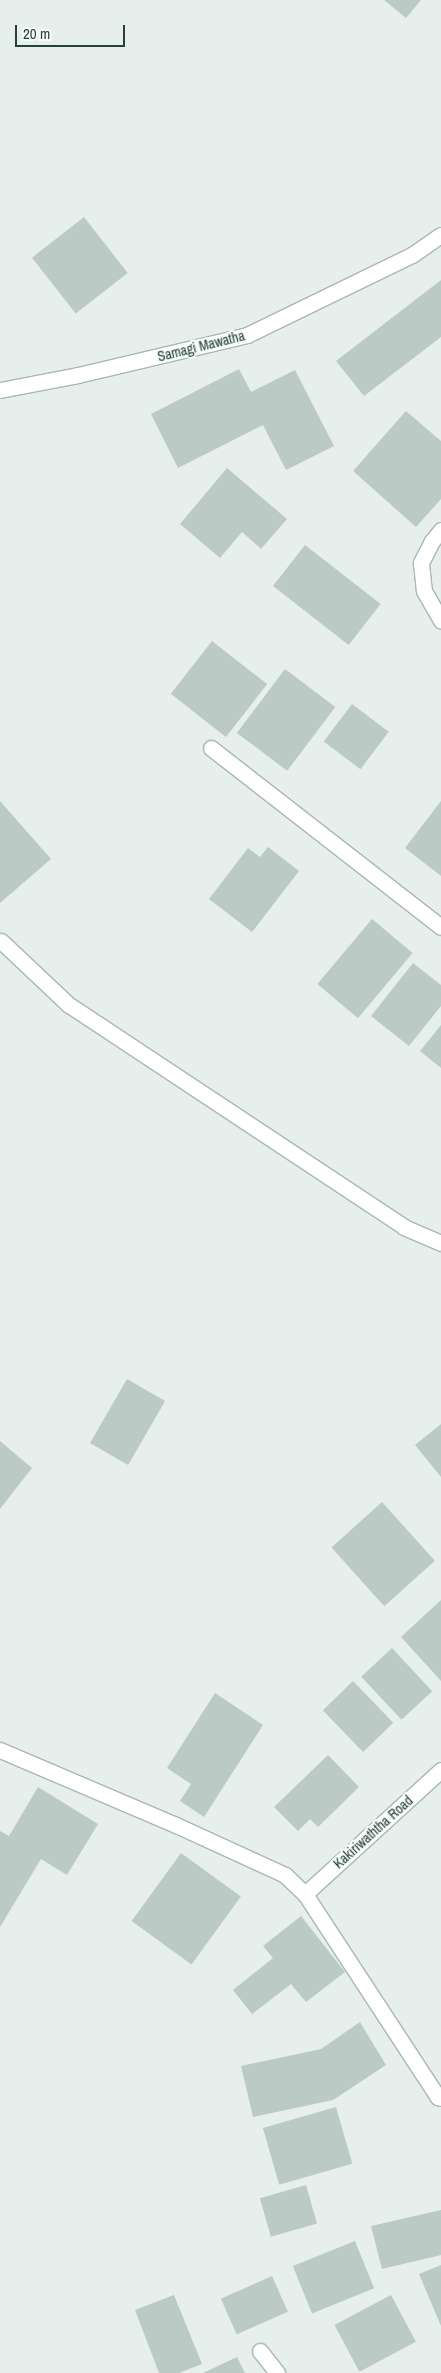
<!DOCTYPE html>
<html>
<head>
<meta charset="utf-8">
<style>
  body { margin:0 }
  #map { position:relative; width:441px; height:2373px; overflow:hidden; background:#e6efeb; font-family:"Archivo Narrow",sans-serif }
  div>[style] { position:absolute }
  .building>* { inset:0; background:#bbcac4; transform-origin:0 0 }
  .roads { filter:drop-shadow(1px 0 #a8b8b2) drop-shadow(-1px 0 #a8b8b2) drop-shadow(0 1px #a8b8b2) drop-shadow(0 -1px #a8b8b2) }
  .street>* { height:15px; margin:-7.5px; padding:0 7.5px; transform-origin:7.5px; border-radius:7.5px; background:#fff }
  span { translate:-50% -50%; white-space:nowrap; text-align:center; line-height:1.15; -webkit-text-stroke:4px #f7fbf9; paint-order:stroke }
  .street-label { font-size:14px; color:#24423a }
  .scale { position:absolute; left:15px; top:25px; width:110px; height:22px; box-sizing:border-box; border:2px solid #24423a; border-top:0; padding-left:6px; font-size:15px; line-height:18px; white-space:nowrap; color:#24423a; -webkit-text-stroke:4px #f7fbf9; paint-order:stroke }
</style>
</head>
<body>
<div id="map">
  <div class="building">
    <div style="clip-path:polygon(384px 0,421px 0,406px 18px)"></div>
    <div style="left:84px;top:217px;width:71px;height:66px;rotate:52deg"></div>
    <div style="clip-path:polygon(441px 280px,441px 337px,364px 396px,336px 361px)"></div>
    <div style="clip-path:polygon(239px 369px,251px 392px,295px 370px,334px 446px,286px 470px,263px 425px,178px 468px,151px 414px)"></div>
    <div style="clip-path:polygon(406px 411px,441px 441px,441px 499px,416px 527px,353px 471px)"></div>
    <div style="clip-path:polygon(227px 468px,287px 519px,261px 549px,242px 532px,220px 558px,180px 524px)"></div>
    <div style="left:305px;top:545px;width:96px;height:52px;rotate:38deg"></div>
    <div style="left:212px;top:641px;width:70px;height:67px;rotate:38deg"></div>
    <div style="left:285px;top:669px;width:63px;height:80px;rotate:37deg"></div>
    <div style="left:352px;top:704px;width:46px;height:47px;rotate:37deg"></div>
    <div style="clip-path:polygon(0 801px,51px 859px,0 903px)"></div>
    <div style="clip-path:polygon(441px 801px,441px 876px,405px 848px)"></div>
    <div style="clip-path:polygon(268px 847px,299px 871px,252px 932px,209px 899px,248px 848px,260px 857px)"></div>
    <div style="left:372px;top:919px;width:53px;height:85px;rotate:40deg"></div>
    <div style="clip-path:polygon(413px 963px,441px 985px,441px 1006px,409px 1046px,371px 1016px)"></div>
    <div style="clip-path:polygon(441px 1025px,441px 1068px,420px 1051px)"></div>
    <div style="left:127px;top:1379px;width:44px;height:74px;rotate:30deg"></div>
    <div style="clip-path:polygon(441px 1424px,441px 1477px,415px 1445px)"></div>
    <div style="clip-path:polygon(0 1441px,32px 1468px,0 1509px)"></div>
    <div style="left:382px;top:1502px;width:79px;height:68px;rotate:48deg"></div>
    <div style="clip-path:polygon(441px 1600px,441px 1681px,401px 1637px)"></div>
    <div style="left:392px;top:1648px;width:59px;height:42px;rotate:47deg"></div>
    <div style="left:353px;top:1681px;width:58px;height:42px;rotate:46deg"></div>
    <div style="clip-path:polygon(215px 1693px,263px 1725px,204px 1817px,180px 1801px,191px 1784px,167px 1768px)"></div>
    <div style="clip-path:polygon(328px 1755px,359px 1787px,318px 1827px,310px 1819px,298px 1831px,274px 1807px)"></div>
    <div style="clip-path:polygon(38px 1787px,98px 1824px,67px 1875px,41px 1859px,0 1927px,0 1831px,9px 1836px)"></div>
    <div style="left:181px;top:1853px;width:74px;height:84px;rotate:36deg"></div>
    <div style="clip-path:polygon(301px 1916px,345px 1972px,306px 2002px,291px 1984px,252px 2014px,233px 1990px,273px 1958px,263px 1946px)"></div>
    <div style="clip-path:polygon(360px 2022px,386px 2065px,333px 2100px,253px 2117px,241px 2066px,321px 2049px)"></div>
    <div style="left:336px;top:2107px;width:59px;height:76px;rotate:74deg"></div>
    <div style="left:306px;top:2185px;width:40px;height:48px;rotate:74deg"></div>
    <div style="clip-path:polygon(441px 2210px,441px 2255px,382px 2269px,371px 2226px)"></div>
    <div style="left:355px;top:2241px;width:51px;height:67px;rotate:68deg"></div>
    <div style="clip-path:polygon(441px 2265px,441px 2326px,419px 2274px)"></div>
    <div style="left:272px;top:2276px;width:39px;height:56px;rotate:66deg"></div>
    <div style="clip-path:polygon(174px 2295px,202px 2364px,179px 2373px,159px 2373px,135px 2310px)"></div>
    <div style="left:391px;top:2295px;width:53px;height:64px;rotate:62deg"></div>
    <div style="clip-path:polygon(237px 2357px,245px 2373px,203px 2373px)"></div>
  </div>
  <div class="roads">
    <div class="street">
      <div style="left:0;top:390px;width:79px;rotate:-10.9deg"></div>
      <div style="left:78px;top:375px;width:174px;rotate:-13.3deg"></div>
      <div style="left:247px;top:335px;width:183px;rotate:-25.9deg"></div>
      <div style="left:412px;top:255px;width:35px;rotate:-35deg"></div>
      <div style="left:441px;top:530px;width:14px;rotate:129deg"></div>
      <div style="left:432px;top:541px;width:25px;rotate:117deg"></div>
      <div style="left:421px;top:563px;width:28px;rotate:84deg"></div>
      <div style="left:424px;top:591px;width:34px;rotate:60deg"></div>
      <div style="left:211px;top:748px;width:291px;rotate:37.9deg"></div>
      <div style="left:1px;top:941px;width:93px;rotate:43.3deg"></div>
      <div style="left:69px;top:1005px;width:402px;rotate:33.5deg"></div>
      <div style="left:404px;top:1227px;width:40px;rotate:23.4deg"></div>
      <div style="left:0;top:1750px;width:191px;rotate:23.1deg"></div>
      <div style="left:176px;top:1825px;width:120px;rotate:24.6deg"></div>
      <div style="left:285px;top:1875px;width:28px;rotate:44deg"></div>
      <div style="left:305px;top:1894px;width:243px;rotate:56.8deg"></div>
      <div style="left:438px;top:2097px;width:3px;rotate:18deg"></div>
      <div style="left:305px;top:1894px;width:184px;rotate:-42.4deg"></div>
      <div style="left:260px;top:2351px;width:28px;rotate:52deg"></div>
    </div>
  </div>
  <div class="street-label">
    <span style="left:201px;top:346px;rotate:-14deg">Samagi Mawatha</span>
    <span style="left:373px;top:1832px;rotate:-42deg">Kakiriwaththa Road</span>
  </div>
  <div class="scale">20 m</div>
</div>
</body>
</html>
